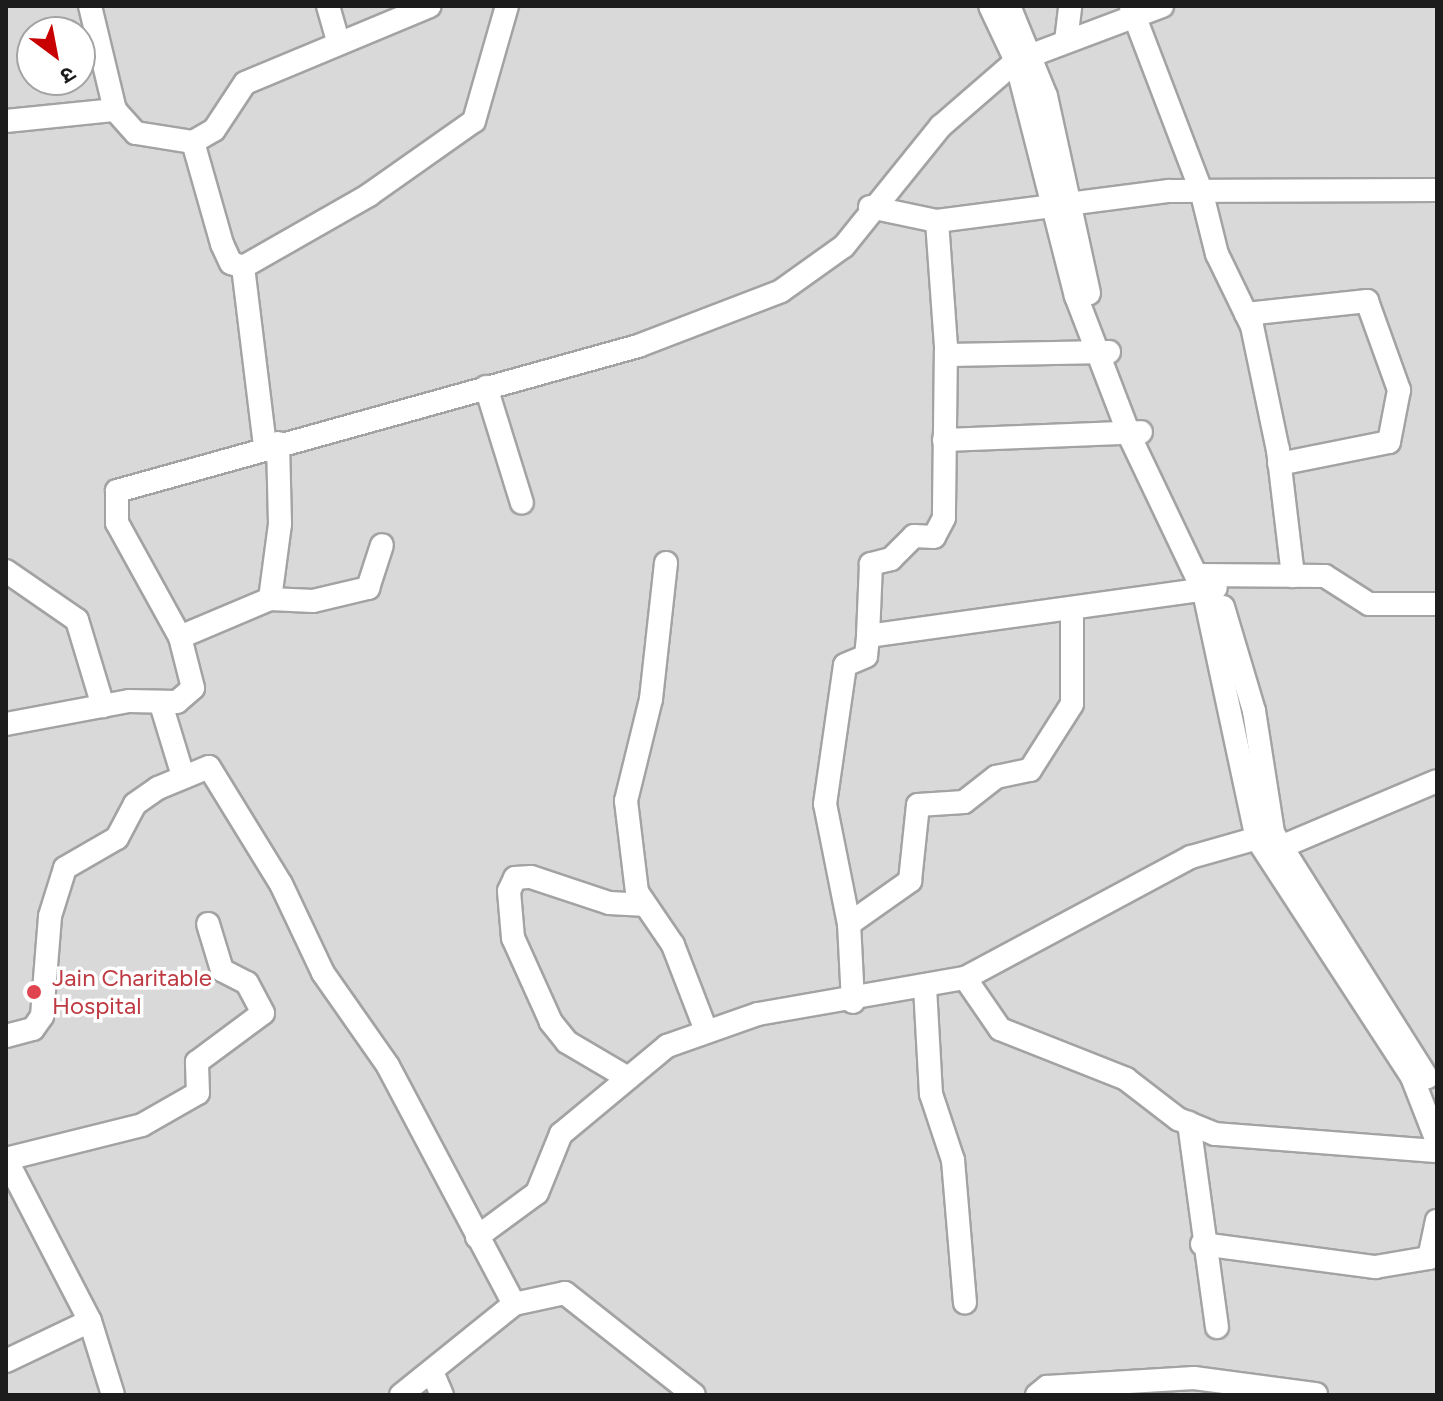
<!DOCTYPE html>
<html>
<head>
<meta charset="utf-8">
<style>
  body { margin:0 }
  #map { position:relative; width:1443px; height:1401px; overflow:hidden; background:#eee9e1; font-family:Figtree,"Noto Sans Devanagari",sans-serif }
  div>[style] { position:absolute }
  .residential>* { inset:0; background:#dad9d9 }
  .roads { filter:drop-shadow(2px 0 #a3a3a3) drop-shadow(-2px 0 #a3a3a3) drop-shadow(0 2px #a3a3a3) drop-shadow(0 -2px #a3a3a3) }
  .minor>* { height:22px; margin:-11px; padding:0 11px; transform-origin:11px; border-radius:11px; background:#fff }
  .dots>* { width:22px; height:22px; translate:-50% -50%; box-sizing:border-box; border:4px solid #fff; border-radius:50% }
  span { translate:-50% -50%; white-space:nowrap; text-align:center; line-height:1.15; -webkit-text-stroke:7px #fff; paint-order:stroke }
  .health-label { font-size:24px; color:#be3a42 }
  .left { translate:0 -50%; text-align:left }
  .frame { position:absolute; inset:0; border:8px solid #1c1c1c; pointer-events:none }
  .north { position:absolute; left:16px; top:16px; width:80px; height:80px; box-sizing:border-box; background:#fff; border:2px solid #a4a4a4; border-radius:50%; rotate:148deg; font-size:22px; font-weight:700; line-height:32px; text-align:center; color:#1c1c1c }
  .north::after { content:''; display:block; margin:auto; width:28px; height:36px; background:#c80002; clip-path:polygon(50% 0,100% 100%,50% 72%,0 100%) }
</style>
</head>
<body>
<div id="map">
  <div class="residential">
    <div style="clip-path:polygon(evenodd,6px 6px,1437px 6px,1437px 1395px,6px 1395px,6px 6px,32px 32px,80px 32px,80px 80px,32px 80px,32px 32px)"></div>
  </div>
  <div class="roads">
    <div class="minor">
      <div style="left:90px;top:6px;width:107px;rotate:76.5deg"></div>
      <div style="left:115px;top:110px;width:31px;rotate:48deg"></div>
      <div style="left:136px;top:133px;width:58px;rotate:9deg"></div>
      <div style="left:193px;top:142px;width:106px;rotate:74.1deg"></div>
      <div style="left:222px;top:244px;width:21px;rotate:65deg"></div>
      <div style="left:231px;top:263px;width:13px;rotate:18deg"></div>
      <div style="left:328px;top:6px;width:37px;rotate:74deg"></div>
      <div style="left:990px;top:6px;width:61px;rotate:64.7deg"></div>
      <div style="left:1016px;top:61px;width:243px;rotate:75.7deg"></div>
      <div style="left:1076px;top:296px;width:151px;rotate:69deg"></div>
      <div style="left:1130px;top:437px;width:172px;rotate:64.5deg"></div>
      <div style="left:1204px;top:592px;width:253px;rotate:77.9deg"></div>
      <div style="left:1257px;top:839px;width:284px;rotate:56.9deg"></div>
      <div style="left:1412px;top:1077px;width:69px;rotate:68.7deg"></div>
      <div style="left:1009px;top:6px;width:97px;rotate:67.7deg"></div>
      <div style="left:1046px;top:96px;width:202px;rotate:77.7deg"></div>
      <div style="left:1131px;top:7px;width:196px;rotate:69.1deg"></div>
      <div style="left:1201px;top:190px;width:66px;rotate:76deg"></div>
      <div style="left:1217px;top:254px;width:80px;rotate:64.1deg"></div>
      <div style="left:1252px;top:326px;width:127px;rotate:78.2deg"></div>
      <div style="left:1278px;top:450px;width:127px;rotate:83.2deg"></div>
      <div style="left:1066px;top:41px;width:35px;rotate:-83deg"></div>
      <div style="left:6px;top:121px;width:110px;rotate:-5.8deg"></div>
      <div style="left:193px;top:142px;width:24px;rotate:-30deg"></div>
      <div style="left:214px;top:130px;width:56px;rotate:-56.6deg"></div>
      <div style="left:245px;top:83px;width:200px;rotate:-22.6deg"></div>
      <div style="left:870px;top:207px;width:68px;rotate:11.8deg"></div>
      <div style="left:937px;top:221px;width:234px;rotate:-7.4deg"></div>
      <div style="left:1169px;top:191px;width:268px;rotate:-0.2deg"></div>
      <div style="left:937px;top:221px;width:125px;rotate:85.9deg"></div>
      <div style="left:946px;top:346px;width:172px;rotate:90.7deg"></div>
      <div style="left:944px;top:518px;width:21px;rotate:118deg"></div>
      <div style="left:934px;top:537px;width:20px;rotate:-177deg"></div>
      <div style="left:914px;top:536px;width:33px;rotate:135deg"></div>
      <div style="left:891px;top:559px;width:21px;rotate:166deg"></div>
      <div style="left:871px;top:564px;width:72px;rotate:92.4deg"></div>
      <div style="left:868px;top:636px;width:351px;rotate:-7.9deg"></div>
      <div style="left:1246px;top:314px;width:122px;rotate:-6.1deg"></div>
      <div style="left:1367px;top:301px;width:95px;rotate:70.2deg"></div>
      <div style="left:1399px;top:390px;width:53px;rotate:100.9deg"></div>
      <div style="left:1389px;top:442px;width:112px;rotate:168.7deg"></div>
      <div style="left:946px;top:355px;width:163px;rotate:-1.1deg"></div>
      <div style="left:486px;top:387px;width:121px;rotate:72.8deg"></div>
      <div style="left:944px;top:440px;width:197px;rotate:-2.3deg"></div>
      <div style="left:265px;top:446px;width:180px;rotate:-97deg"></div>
      <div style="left:243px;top:267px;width:145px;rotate:-29.7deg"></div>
      <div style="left:369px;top:195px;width:128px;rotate:-35.2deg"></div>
      <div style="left:474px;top:121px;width:120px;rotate:-74deg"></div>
      <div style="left:666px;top:563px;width:137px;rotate:96.3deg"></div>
      <div style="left:651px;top:699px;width:105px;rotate:103.8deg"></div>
      <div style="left:626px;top:801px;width:92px;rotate:83.1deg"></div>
      <div style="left:637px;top:892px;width:64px;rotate:55.8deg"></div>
      <div style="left:673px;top:945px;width:89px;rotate:68.9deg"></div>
      <div style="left:6px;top:571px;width:86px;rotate:34.6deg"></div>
      <div style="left:77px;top:620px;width:90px;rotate:73.2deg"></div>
      <div style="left:1198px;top:575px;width:127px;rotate:0.5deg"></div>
      <div style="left:1325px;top:576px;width:52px;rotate:32.5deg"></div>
      <div style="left:1369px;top:604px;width:68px"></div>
      <div style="left:270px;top:599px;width:76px;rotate:-82.4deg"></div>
      <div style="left:280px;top:524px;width:81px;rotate:-91.4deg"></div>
      <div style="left:1223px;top:607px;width:109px;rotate:73.4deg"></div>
      <div style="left:1254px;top:711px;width:123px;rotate:81.1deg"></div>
      <div style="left:1273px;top:833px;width:289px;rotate:57.8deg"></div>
      <div style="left:180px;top:637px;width:98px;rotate:-22.9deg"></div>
      <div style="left:270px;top:599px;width:43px;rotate:2.7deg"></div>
      <div style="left:313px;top:601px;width:57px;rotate:-13.3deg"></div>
      <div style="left:368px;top:588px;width:45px;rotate:-72deg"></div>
      <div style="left:161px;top:704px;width:75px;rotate:73deg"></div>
      <div style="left:6px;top:724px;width:125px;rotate:-10.6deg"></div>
      <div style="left:129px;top:701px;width:48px;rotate:1.2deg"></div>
      <div style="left:177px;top:702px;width:21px;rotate:-41deg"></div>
      <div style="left:193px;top:688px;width:53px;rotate:-104.3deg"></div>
      <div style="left:180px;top:637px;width:130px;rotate:-118.9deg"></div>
      <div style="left:117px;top:523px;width:32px;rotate:-90deg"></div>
      <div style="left:117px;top:491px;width:541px;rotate:-15.55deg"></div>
      <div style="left:638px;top:346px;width:153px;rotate:-21deg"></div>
      <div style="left:781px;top:291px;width:77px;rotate:-35.5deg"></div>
      <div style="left:844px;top:246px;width:154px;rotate:-51.1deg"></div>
      <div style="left:941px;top:126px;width:99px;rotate:-40.9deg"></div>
      <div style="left:1016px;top:61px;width:156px;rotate:-20.6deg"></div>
      <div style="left:1269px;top:852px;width:182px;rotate:-22.9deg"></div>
      <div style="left:849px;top:924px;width:75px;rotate:-35.2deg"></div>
      <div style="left:910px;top:881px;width:76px;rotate:-84deg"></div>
      <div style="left:918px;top:805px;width:46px;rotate:-3.7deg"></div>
      <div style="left:964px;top:802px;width:41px;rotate:-38deg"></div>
      <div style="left:996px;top:777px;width:35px;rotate:-12deg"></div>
      <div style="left:1030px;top:770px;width:78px;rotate:-57.5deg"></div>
      <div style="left:1072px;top:704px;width:94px;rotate:-90deg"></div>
      <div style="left:965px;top:978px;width:256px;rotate:-28.2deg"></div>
      <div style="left:1191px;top:857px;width:80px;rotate:-15.9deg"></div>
      <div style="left:925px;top:987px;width:107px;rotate:86.8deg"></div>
      <div style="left:931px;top:1094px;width:70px;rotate:71.6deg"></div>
      <div style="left:953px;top:1160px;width:143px;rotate:85.2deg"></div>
      <div style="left:853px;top:1002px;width:78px;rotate:-92.9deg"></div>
      <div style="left:849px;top:924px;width:122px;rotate:-101.3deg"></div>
      <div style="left:825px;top:804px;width:140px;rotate:-81.8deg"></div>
      <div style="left:845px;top:665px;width:23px;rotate:-23deg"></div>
      <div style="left:866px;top:656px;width:20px;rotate:-84deg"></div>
      <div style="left:6px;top:1036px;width:28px;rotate:-15deg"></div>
      <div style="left:33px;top:1029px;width:16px;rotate:-55deg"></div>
      <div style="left:42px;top:1016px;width:100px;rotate:-85.4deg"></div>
      <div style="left:50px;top:916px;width:50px;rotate:-72.6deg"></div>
      <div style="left:65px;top:868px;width:60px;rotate:-30deg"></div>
      <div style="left:117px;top:838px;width:38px;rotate:-62deg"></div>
      <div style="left:135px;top:804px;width:28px;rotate:-35deg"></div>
      <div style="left:158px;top:788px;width:55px;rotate:-22.4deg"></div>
      <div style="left:209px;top:767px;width:137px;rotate:58.4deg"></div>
      <div style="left:281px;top:884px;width:98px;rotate:64.7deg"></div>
      <div style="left:323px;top:973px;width:113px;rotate:55deg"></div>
      <div style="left:388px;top:1066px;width:269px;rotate:62.1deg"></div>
      <div style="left:514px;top:1304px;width:52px;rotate:-12.2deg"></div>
      <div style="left:565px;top:1293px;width:164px;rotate:38.3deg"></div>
      <div style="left:628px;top:1078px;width:71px;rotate:-149.5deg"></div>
      <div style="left:567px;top:1042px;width:26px;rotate:-129deg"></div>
      <div style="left:551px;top:1022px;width:92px;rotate:-114.3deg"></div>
      <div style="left:513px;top:938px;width:47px;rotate:-94.9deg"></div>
      <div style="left:509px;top:891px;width:14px;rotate:-65deg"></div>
      <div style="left:515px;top:878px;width:16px;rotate:-4deg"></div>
      <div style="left:531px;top:877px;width:82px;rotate:18.4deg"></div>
      <div style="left:609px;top:903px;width:33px;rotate:3deg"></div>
      <div style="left:1189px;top:1123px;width:206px;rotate:82.2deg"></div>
      <div style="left:6px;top:1159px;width:140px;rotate:-14deg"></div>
      <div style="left:142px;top:1125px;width:64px;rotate:-29.7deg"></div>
      <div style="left:198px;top:1093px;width:31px;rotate:-92deg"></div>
      <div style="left:197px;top:1062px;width:82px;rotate:-36.6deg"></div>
      <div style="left:263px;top:1013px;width:34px;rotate:-118deg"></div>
      <div style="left:247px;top:983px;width:28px;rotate:-153deg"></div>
      <div style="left:222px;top:970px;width:48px;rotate:-106.9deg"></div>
      <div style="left:6px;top:1159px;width:182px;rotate:62.6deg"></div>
      <div style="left:90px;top:1321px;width:77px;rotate:72.7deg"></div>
      <div style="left:477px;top:1237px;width:74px;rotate:-36.3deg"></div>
      <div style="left:537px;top:1193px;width:64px;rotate:-67.9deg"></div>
      <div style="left:561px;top:1134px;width:138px;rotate:-39.7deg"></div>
      <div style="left:667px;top:1046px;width:96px;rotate:-19.4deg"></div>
      <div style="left:758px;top:1014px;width:210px;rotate:-9.9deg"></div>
      <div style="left:965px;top:978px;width:62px;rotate:55.5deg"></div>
      <div style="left:1000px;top:1029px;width:136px;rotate:21.6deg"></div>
      <div style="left:1126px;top:1079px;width:66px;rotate:37.6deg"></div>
      <div style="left:1178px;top:1119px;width:40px;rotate:22deg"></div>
      <div style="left:1215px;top:1134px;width:223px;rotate:4.4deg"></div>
      <div style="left:1202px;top:1244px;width:175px;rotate:7.6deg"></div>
      <div style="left:1375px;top:1267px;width:55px;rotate:-9.5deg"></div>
      <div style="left:1429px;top:1258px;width:38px;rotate:-78deg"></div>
      <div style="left:6px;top:1361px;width:93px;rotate:-25.5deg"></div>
      <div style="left:433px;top:1374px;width:23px;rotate:67deg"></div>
      <div style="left:401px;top:1395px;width:145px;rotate:-38.8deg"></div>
      <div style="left:1037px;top:1395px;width:13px;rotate:-39deg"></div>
      <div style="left:1047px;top:1387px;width:147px;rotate:-3.5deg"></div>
      <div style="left:1194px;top:1378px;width:123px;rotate:7.5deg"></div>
    </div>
  </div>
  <div class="dots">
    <div style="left:34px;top:992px;background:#e0444e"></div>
  </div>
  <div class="health-label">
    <span class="left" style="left:52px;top:992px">Jain Charitable<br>Hospital</span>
  </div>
  <div class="frame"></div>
  <div class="north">उ</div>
</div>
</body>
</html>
